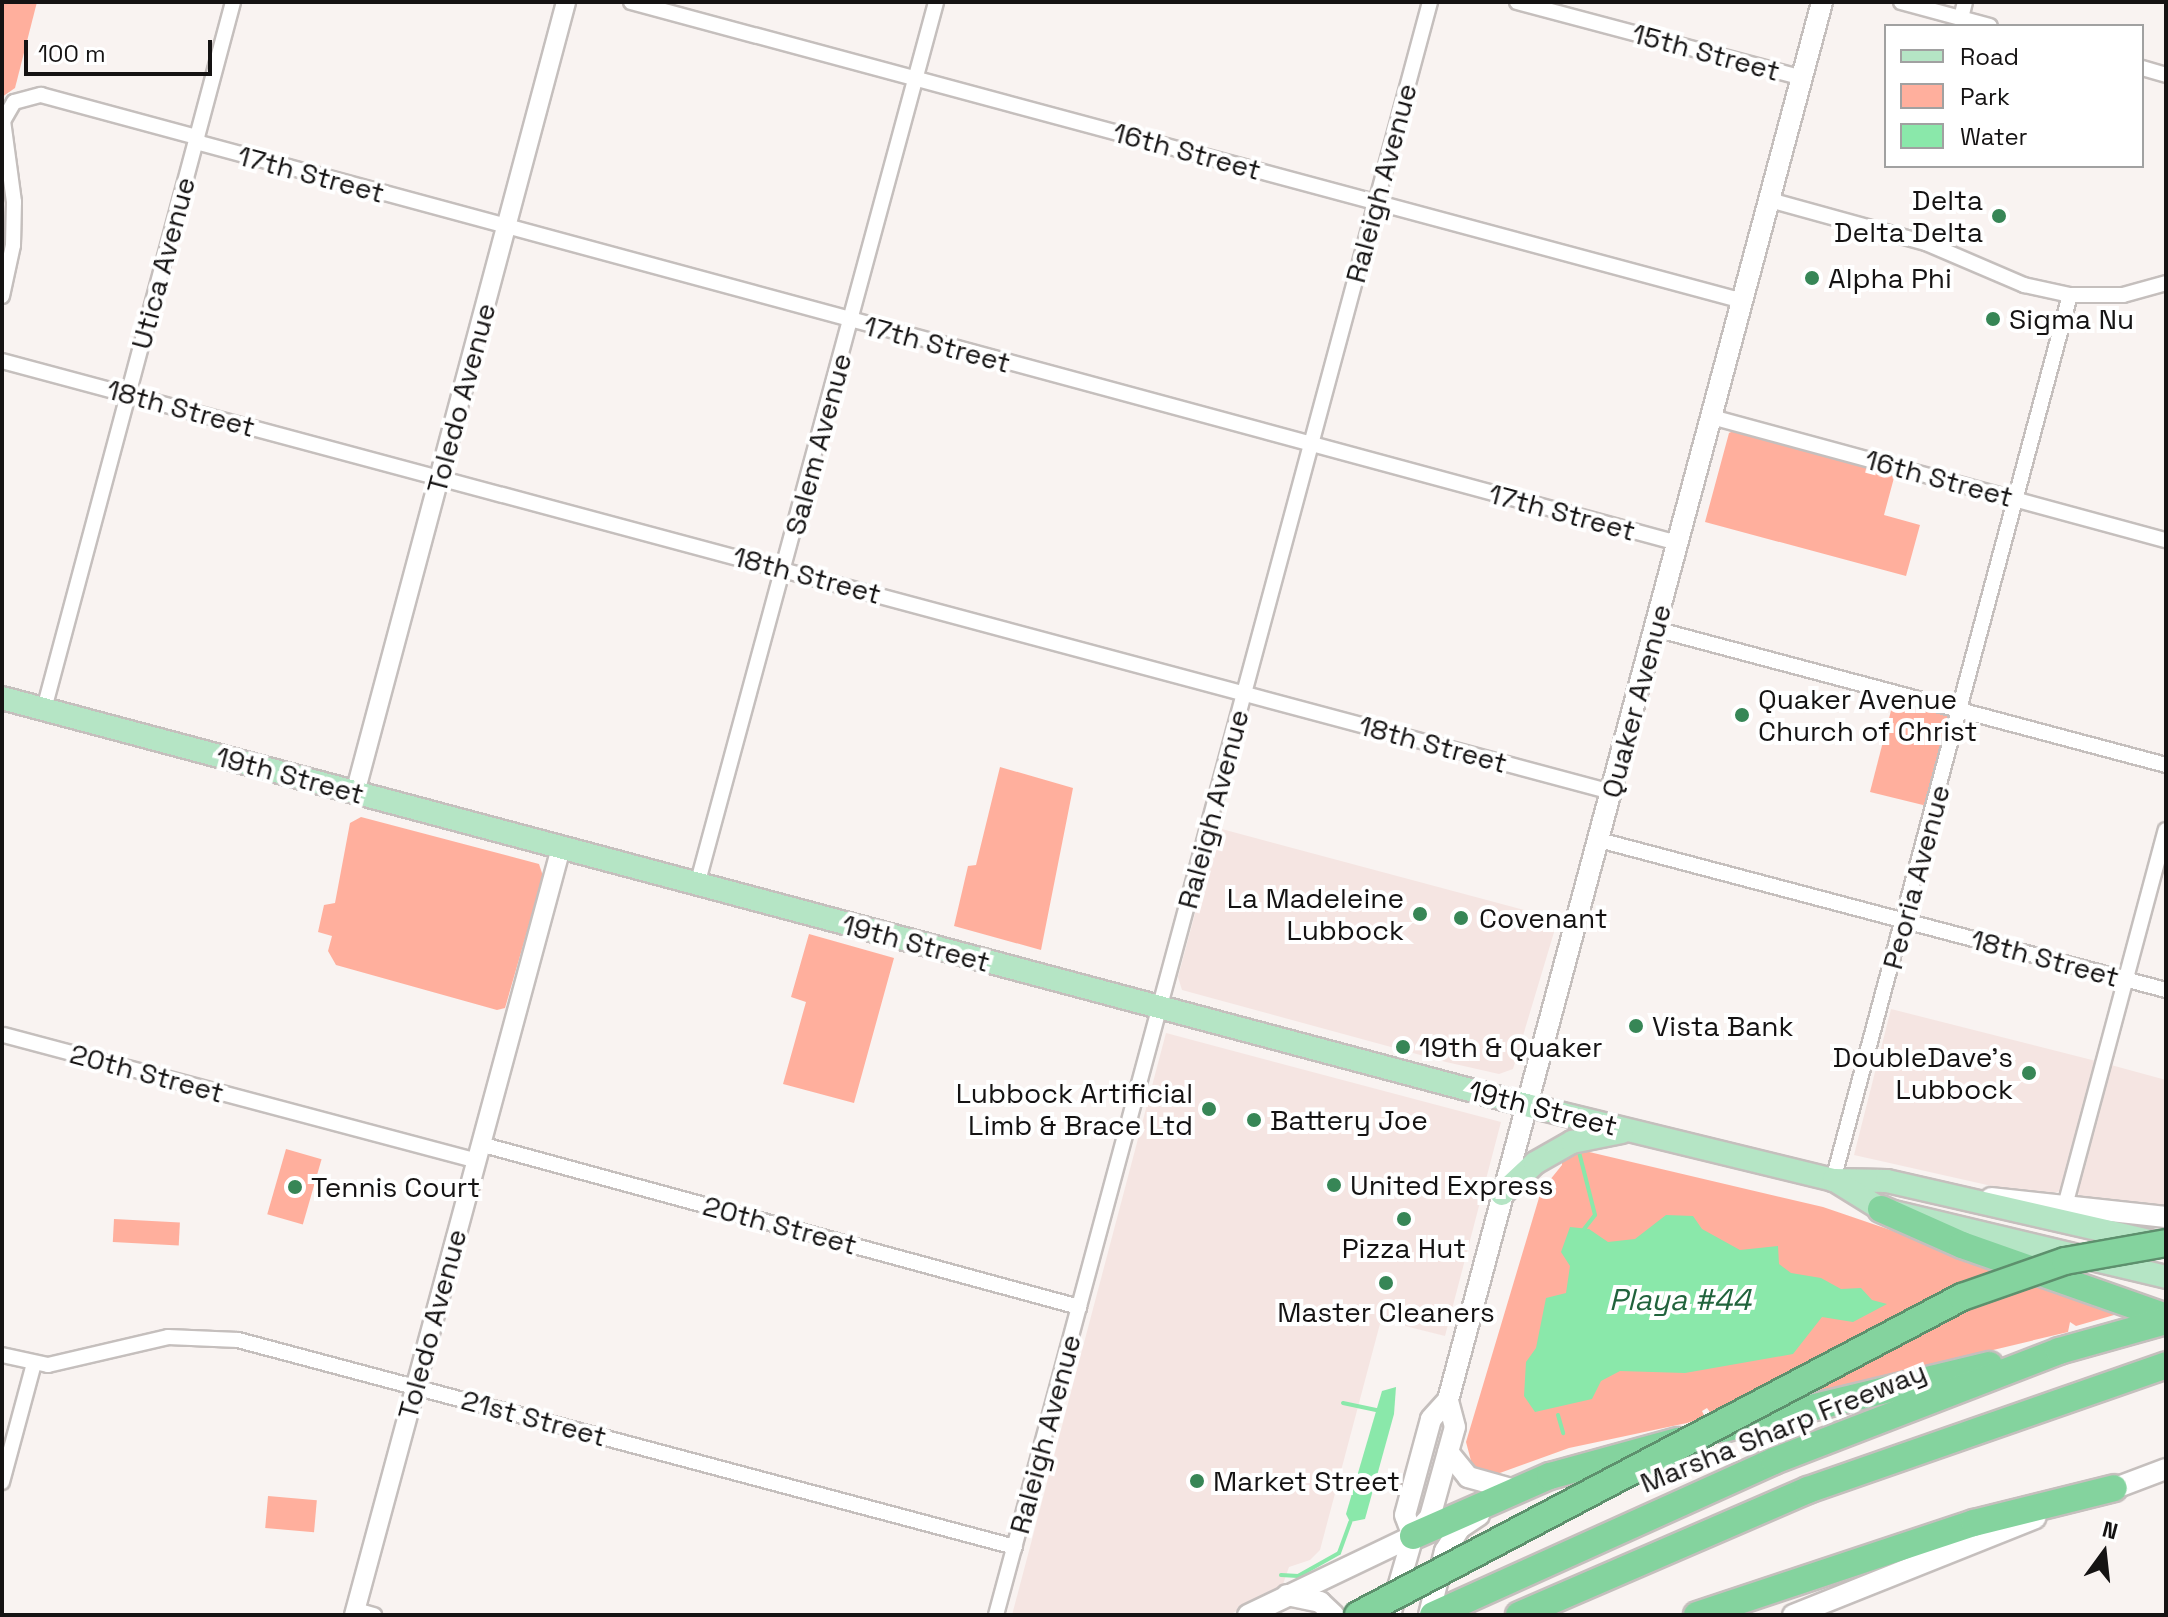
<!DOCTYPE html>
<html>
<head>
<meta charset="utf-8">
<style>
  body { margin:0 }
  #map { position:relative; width:2168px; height:1617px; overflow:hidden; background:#f9f3f1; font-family:"Space Grotesk",sans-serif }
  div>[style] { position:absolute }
  .built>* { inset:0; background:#f5e5e2 }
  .green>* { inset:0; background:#ffaf9d; transform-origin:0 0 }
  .water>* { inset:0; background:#8ae8aa }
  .stream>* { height:4px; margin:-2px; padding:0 2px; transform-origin:2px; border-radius:2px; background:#8ae8aa }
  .roads { filter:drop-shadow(2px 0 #c5bfbd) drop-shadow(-2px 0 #c5bfbd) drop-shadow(0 2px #c5bfbd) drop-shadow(0 -2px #c5bfbd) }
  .minor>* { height:14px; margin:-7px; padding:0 7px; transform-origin:7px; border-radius:7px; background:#fff }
  .tertiary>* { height:18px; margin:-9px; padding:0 9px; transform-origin:9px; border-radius:9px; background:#fff }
  .secondary>* { height:20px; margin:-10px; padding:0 10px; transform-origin:10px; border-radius:10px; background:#fff }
  .primary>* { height:22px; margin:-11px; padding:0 11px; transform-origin:11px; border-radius:11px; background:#b5e5c5 }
  .motorway>* { height:26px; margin:-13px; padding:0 13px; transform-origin:13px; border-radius:13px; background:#84d39e }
  .bridges { filter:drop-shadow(2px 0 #5d906d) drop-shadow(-2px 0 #5d906d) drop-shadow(0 2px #5d906d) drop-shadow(0 -2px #5d906d) }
  .motorway-bridge>* { height:26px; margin:-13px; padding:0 13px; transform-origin:13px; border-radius:13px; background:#84d39e }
  .dots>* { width:22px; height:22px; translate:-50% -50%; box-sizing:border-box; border:4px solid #fff; border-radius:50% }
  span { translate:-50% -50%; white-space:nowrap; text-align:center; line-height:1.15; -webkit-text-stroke:8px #fff; paint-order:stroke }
  .street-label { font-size:28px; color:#151313 }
  .poi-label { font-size:28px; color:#151313 }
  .right { translate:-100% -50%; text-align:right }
  .left { translate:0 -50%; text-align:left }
  .water-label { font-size:30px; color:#21633c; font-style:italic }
  .frame { position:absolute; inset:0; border:4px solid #151313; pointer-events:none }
  .legend { position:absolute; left:1884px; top:24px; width:260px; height:144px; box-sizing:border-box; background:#fff; border:2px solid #a1a1a1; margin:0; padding:10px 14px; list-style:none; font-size:24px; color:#151313 }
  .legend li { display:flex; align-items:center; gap:16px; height:40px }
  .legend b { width:40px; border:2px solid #a1a1a1 }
  .north { position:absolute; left:2064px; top:1513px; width:80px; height:80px; -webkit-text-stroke:6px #fff; paint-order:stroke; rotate:15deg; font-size:22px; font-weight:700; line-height:32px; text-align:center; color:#151313 }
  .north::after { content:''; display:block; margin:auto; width:28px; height:36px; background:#151313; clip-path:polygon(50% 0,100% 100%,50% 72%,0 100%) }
  .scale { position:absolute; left:24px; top:40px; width:188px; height:36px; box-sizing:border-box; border:4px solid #151313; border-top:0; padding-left:10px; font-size:24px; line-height:28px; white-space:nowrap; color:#151313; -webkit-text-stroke:6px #fff; paint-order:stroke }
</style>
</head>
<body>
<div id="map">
  <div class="built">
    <div style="clip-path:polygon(1218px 828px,1558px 919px,1513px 1069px,1499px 1074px,1446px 1062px,1182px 990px,1178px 977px)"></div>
    <div style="clip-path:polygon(1891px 1009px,2096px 1061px,2060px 1191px,2041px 1197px,1854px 1155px)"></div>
    <div style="clip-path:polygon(1166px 1033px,1501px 1122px,1445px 1336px,1381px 1320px,1320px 1550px,1310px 1560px,1289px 1567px,1282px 1587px,1229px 1615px,1012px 1615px)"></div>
    <div style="clip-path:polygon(2111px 1065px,2166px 1080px,2166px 1214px,2082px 1199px,2077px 1192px)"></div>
  </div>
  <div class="green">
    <div style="clip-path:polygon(2px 2px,37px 2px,15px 88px,2px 97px)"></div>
    <div style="clip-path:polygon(1735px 430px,1895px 474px,1884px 515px,1920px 525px,1906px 576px,1705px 522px,1729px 433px)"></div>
    <div style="clip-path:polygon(1894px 699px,1946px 713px,1949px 720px,1928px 803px,1923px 805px,1870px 792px)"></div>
    <div style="clip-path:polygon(1000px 767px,1073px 788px,1041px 950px,954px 926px,968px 866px,976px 865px)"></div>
    <div style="clip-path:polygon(361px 817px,539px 864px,543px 876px,505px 1008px,497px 1010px,336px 965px,328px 951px,332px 936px,318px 932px,324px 905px,335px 903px,350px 823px)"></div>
    <div style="clip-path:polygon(809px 934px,894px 958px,854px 1103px,783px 1084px,806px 1002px,791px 997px)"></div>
    <div style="left:286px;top:1149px;width:37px;height:68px;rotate:16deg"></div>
    <div style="clip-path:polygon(1585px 1151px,1823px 1207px,2128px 1311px,2076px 1326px,2070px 1322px,2068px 1332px,1863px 1381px,1712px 1415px,1707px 1408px,1702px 1411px,1705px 1417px,1687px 1423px,1569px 1448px,1497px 1474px,1474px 1472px,1466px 1442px,1541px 1191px,1562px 1165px,1562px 1158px)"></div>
    <div style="left:114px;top:1219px;width:66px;height:23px;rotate:3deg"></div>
    <div style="left:268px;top:1496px;width:49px;height:32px;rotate:5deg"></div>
  </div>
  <div class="water">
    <div style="clip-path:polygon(1666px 1215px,1693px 1216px,1702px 1229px,1740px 1250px,1778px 1246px,1779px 1264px,1791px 1273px,1821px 1278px,1841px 1289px,1861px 1288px,1872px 1300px,1887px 1304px,1853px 1322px,1822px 1317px,1793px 1354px,1685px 1373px,1620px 1371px,1601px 1381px,1592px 1399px,1535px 1412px,1524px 1396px,1526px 1362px,1536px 1348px,1546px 1298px,1566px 1293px,1570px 1266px,1561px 1252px,1570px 1227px,1589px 1229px,1608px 1242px,1635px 1239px)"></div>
    <div style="clip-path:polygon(1396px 1387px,1394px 1414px,1365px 1519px,1350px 1522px,1346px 1514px,1382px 1391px)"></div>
  </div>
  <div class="stream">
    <div style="left:1579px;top:1152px;width:65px;rotate:75.7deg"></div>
    <div style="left:1595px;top:1215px;width:18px;rotate:128deg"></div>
    <div style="left:1343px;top:1403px;width:35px;rotate:12deg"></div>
    <div style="left:1558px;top:1415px;width:19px;rotate:74deg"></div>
    <div style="left:1281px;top:1575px;width:17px;rotate:3deg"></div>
    <div style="left:1298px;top:1576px;width:47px;rotate:-29.3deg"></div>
    <div style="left:1339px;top:1553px;width:33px;rotate:-70deg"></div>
  </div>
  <div class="roads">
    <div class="minor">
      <div style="left:631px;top:2px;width:1151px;rotate:15.05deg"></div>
      <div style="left:1517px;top:2px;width:295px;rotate:14.9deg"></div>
      <div style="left:1901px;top:2px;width:92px;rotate:15.1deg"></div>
      <div style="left:1961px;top:18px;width:16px;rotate:-76deg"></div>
      <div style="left:2142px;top:68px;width:25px;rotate:16deg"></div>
      <div style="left:196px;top:142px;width:1535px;rotate:15.14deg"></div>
      <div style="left:1770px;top:200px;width:162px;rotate:15.4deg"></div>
      <div style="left:1926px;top:243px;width:107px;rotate:23.2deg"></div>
      <div style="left:2024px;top:285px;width:47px;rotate:12.3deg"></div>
      <div style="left:2070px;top:295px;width:53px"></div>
      <div style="left:2123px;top:295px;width:45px;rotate:-15.6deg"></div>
      <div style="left:2px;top:296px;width:52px;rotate:-77.8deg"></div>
      <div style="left:13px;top:245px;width:43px;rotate:-88.7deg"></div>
      <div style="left:14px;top:202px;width:82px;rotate:-97.7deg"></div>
      <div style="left:3px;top:121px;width:22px;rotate:-60deg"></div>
      <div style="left:14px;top:102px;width:28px;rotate:-15deg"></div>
      <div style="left:41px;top:95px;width:162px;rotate:15.1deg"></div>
      <div style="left:2px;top:361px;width:1667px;rotate:14.99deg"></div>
      <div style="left:1712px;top:417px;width:470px;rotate:15.2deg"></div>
      <div style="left:1655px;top:629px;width:529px;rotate:14.9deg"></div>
      <div style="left:44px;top:709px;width:732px;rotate:-75.03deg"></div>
      <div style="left:1599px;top:840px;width:587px;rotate:14.82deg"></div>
      <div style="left:697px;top:885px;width:915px;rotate:-74.85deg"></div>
      <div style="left:4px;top:1035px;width:489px;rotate:14.9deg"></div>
      <div style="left:480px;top:1144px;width:621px;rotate:15.22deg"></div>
      <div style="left:1833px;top:1180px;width:916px;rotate:-75.01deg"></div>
      <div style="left:2066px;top:1202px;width:385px;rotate:-75deg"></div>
      <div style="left:2px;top:1355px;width:47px;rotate:12.3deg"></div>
      <div style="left:48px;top:1365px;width:123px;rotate:-13.1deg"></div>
      <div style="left:168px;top:1337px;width:70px;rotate:2.5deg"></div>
      <div style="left:238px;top:1340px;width:804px;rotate:14.92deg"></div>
      <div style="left:2px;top:1482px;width:123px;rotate:-74.9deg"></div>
      <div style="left:356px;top:1610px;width:19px;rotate:16deg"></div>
      <div style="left:996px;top:1615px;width:1670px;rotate:-74.94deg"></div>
    </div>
    <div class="tertiary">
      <div style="left:355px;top:793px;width:819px;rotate:-75.06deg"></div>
      <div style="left:354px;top:1615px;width:794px;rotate:-74.9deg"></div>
    </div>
    <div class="secondary">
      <div style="left:1991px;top:1198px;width:176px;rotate:6.2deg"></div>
      <div style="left:1448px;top:1452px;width:32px;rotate:51deg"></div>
      <div style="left:1468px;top:1477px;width:49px;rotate:15.5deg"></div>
      <div style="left:2102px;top:1493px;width:68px;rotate:-20.6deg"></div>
      <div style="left:1413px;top:1536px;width:22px;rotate:-111deg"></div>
      <div style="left:1405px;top:1515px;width:99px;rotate:-74.8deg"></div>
      <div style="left:1431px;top:1419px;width:25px;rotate:-48deg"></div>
      <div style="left:1448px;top:1400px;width:1447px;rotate:-75.02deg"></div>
      <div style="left:1287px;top:1595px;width:34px;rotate:12deg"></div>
      <div style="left:1320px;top:1602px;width:19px;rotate:43deg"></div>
      <div style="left:1248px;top:1615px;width:183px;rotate:-25.6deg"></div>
      <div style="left:1390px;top:1615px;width:82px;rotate:-73.8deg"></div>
      <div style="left:1413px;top:1536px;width:25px;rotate:-48deg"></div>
      <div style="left:1430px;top:1517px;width:93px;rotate:-74.5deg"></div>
      <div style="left:1455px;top:1427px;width:28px;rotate:-105deg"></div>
      <div style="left:1429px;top:1615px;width:66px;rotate:-76deg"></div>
      <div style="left:1445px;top:1551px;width:27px;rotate:-57deg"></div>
      <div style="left:1460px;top:1528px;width:23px;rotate:-34deg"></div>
      <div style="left:1793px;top:1615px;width:261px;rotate:-21.8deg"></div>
    </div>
    <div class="primary">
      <div style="left:2px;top:698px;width:1577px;rotate:14.95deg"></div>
      <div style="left:1526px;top:1105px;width:316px;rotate:13.7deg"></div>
      <div style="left:1833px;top:1180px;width:54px;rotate:1.1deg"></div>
      <div style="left:1887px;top:1181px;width:277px;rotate:12.9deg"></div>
      <div style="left:1834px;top:1180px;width:55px;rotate:31.7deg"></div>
      <div style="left:1881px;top:1209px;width:293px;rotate:13.4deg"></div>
      <div style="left:1502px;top:1194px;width:45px;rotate:-43.2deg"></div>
      <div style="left:1535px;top:1163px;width:43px;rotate:-29.6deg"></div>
      <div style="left:1572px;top:1142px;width:51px;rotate:-11.3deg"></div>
    </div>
    <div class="motorway">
      <div style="left:1881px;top:1209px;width:89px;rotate:24deg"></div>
      <div style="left:1962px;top:1245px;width:216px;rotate:19.4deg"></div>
      <div style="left:1723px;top:1429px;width:274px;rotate:-13.5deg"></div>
      <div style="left:1413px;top:1536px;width:150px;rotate:-23.7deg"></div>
      <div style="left:1550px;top:1476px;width:133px;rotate:-15.3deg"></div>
      <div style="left:1433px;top:1615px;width:374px;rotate:-24.3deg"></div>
      <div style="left:1774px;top:1461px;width:305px;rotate:-21.1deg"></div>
      <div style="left:2059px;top:1351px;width:111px;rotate:-15.7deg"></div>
      <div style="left:1519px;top:1615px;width:315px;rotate:-23.4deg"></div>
      <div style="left:1808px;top:1490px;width:379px;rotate:-19.2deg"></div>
      <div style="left:1697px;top:1615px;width:292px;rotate:-18.4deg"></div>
      <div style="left:1974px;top:1523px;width:144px;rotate:-14deg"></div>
    </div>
  </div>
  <div class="bridges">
    <div class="motorway-bridge">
      <div style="left:1358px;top:1615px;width:683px;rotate:-27.77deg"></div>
      <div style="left:1962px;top:1297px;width:109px;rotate:-19.3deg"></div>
      <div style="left:2065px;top:1261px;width:103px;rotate:-10.1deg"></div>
    </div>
  </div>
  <div class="dots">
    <div style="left:1999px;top:216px;background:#378656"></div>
    <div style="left:1812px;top:278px;background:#378656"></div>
    <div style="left:1993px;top:319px;background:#378656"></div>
    <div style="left:1742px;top:715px;background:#378656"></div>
    <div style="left:1420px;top:914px;background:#378656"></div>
    <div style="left:1461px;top:918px;background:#378656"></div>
    <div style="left:1636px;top:1026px;background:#378656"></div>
    <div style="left:1403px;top:1047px;background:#378656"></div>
    <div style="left:2029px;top:1073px;background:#378656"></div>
    <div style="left:1209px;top:1109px;background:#378656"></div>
    <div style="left:1254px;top:1120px;background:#378656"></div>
    <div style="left:1334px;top:1185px;background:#378656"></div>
    <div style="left:295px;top:1187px;background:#378656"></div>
    <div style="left:1404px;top:1219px;background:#378656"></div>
    <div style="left:1386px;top:1283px;background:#378656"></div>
    <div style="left:1197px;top:1481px;background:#378656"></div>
  </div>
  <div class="street-label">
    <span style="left:1706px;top:52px;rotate:15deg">15th Street</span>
    <span style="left:1187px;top:151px;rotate:15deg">16th Street</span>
    <span style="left:311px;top:174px;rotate:15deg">17th Street</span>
    <span style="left:1381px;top:183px;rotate:-75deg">Raleigh Avenue</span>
    <span style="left:163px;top:263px;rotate:-75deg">Utica Avenue</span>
    <span style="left:937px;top:344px;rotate:15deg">17th Street</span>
    <span style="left:461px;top:398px;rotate:-75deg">Toledo Avenue</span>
    <span style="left:181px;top:408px;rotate:15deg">18th Street</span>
    <span style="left:818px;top:444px;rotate:-75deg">Salem Avenue</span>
    <span style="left:1939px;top:478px;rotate:15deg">16th Street</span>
    <span style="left:1562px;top:512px;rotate:15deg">17th Street</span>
    <span style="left:807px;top:575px;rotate:15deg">18th Street</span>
    <span style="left:1636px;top:701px;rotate:-75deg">Quaker Avenue</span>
    <span style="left:1433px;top:744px;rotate:15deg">18th Street</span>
    <span style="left:290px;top:775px;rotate:15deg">19th Street</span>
    <span style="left:1213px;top:809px;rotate:-75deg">Raleigh Avenue</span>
    <span style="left:1916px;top:877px;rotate:-75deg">Peoria Avenue</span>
    <span style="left:916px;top:943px;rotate:15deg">19th Street</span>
    <span style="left:2045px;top:958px;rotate:15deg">18th Street</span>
    <span style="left:147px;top:1073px;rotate:15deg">20th Street</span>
    <span style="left:1543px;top:1108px;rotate:14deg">19th Street</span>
    <span style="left:780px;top:1225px;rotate:15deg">20th Street</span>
    <span style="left:432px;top:1324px;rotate:-75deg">Toledo Avenue</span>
    <span style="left:534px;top:1418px;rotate:15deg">21st Street</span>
    <span style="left:1783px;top:1427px;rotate:-22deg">Marsha Sharp Freeway</span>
    <span style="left:1045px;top:1434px;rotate:-75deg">Raleigh Avenue</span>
  </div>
  <div class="poi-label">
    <span class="right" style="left:1983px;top:216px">Delta<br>Delta Delta</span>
    <span class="left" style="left:1828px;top:278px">Alpha Phi</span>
    <span class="left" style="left:2009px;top:319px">Sigma Nu</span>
    <span class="left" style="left:1758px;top:715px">Quaker Avenue<br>Church of Christ</span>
    <span class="right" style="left:1404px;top:914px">La Madeleine<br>Lubbock</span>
    <span class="left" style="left:1479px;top:918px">Covenant</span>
    <span class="left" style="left:1652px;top:1026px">Vista Bank</span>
    <span class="left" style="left:1419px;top:1047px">19th &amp; Quaker</span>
    <span class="right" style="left:2013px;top:1073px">DoubleDave's<br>Lubbock</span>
    <span class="right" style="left:1193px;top:1109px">Lubbock Artificial<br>Limb &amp; Brace Ltd</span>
    <span class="left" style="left:1270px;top:1120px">Battery Joe</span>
    <span class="left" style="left:1350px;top:1185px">United Express</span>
    <span class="left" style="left:311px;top:1187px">Tennis Court</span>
    <span style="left:1404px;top:1248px">Pizza Hut</span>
    <span style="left:1386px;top:1312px">Master Cleaners</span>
    <span class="left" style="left:1213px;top:1481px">Market Street</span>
  </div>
  <div class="water-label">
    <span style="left:1680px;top:1300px">Playa #44</span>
  </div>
  <div class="frame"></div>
  <ul class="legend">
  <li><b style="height:10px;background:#b5e5c5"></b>Road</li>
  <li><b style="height:22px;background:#ffaf9d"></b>Park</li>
  <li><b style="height:22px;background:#8ae8aa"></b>Water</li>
  </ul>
  <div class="north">N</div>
  <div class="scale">100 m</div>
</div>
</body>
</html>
